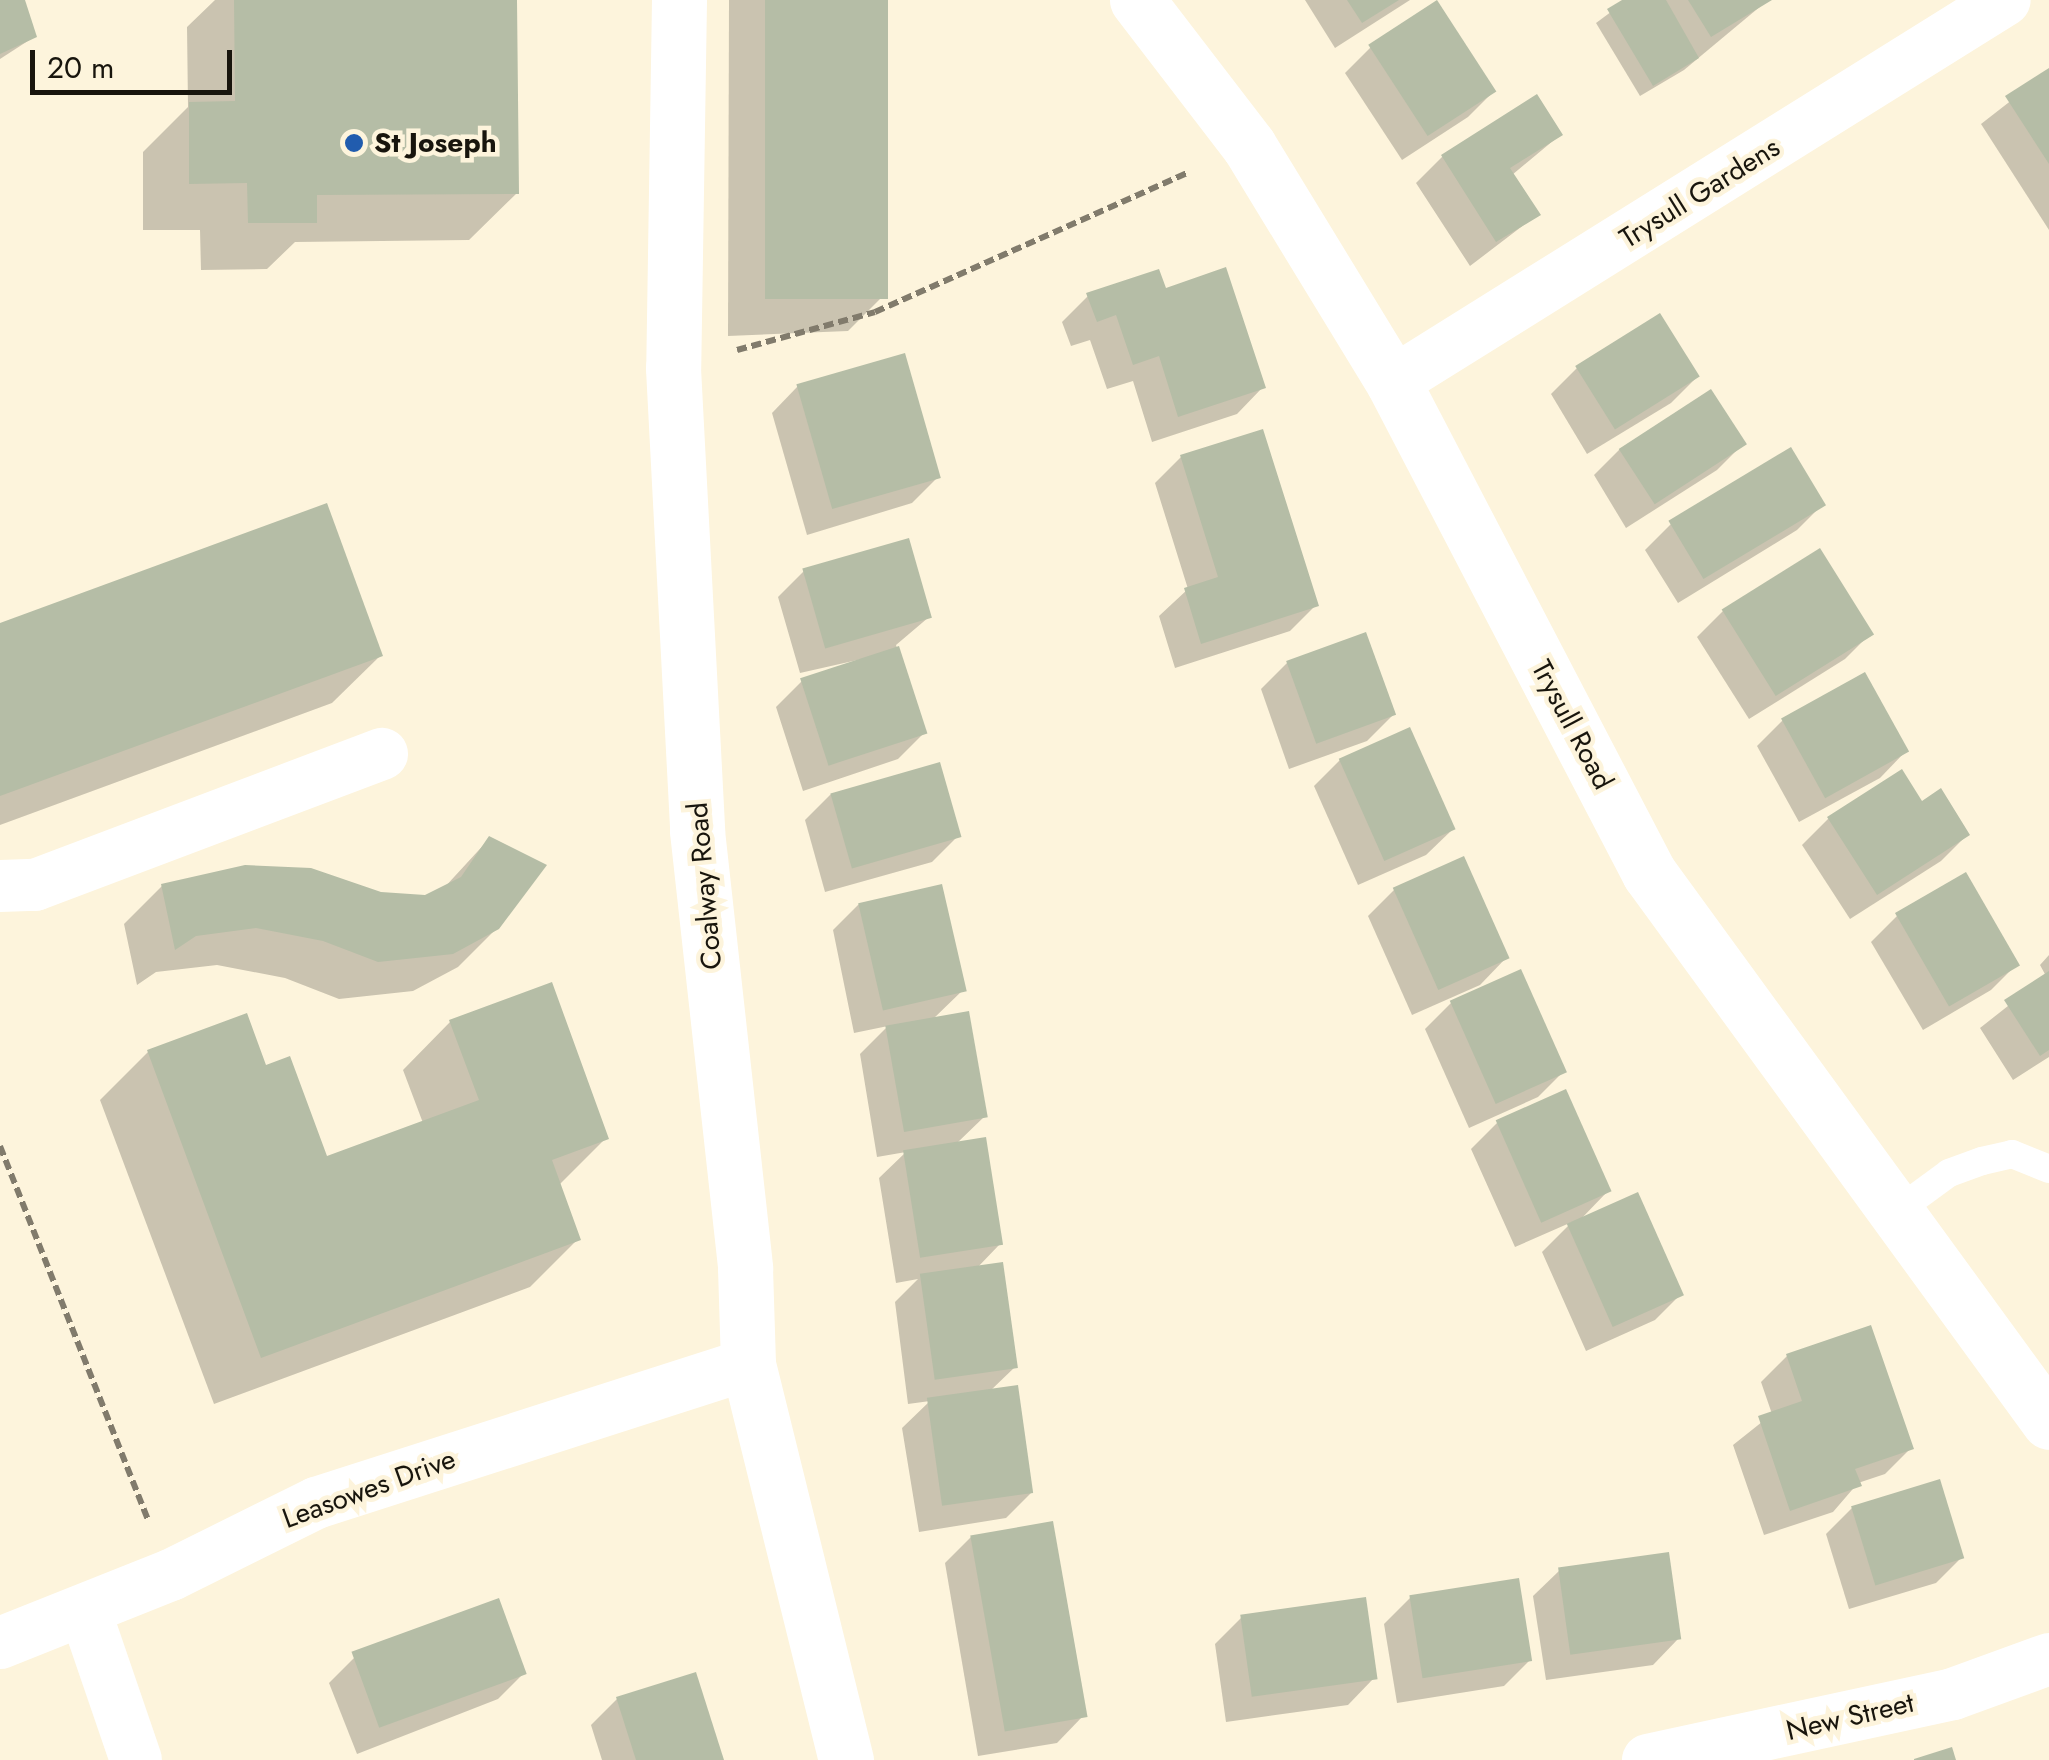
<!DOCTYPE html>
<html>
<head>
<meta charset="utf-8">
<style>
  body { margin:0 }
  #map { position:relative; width:2049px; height:1760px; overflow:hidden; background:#fdf4dc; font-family:Jost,sans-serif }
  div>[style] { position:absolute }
  .shadow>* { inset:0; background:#0003 }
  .building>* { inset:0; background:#b5bda6; transform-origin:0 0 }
  .path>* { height:6px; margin-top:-3px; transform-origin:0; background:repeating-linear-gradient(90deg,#817b6c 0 10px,transparent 0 15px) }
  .service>* { height:28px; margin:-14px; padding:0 14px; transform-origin:14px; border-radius:14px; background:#fff }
  .minor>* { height:52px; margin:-26px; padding:0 26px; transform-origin:26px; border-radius:26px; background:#fff }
  .tertiary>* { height:55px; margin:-27.5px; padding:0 27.5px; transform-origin:27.5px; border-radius:27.5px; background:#fff }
  .dots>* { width:28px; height:28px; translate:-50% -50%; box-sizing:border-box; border:5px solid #fdf4dc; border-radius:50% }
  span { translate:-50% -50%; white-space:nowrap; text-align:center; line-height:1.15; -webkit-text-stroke:9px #fdf4dc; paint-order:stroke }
  .poi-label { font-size:28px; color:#18150d; font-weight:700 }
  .left { translate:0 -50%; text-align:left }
  .street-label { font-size:28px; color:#18150d }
  .scale { position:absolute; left:30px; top:50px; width:202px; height:45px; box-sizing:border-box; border:5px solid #18150d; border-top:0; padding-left:12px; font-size:30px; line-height:35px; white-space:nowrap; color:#18150d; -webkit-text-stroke:8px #fdf4dc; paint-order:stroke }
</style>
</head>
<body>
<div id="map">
  <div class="shadow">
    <div style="clip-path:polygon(0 0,22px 0,34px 37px,0 59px)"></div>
    <div style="clip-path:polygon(215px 0,515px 0,517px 193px,469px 240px,295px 242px,267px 269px,201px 270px,200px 230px,143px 230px,143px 152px,188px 107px,187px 27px)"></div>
    <div style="clip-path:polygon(729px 0,885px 0,886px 293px,848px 331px,728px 336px)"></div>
    <div style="clip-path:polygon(1305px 0,1410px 0,1335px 48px)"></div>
    <div style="clip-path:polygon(1627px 0,1768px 0,1684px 70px,1640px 96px,1596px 23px)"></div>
    <div style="clip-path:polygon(1371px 47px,1494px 91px,1468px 117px,1402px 160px,1345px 73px)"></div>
    <div style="clip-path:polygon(2049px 71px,2049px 230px,1981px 124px)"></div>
    <div style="clip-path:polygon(1560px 135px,1512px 175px,1537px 215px,1470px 266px,1416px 183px,1442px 157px)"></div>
    <div style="clip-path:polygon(1164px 291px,1263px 387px,1237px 414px,1152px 442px,1133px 381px,1107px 389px,1090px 340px,1071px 346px,1062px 322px,1088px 296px)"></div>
    <div style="clip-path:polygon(1577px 368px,1697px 377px,1671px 403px,1587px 454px,1551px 394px)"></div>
    <div style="clip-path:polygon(798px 386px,938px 477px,912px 503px,807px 535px,772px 413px)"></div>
    <div style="clip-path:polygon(1743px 444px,1717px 470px,1626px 528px,1594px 475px,1620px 449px)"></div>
    <div style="clip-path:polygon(1181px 457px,1316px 605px,1290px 631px,1175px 668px,1159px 616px,1188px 589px,1155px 483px)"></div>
    <div style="clip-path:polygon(1823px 504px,1797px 530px,1678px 603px,1645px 550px,1671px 524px)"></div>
    <div style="clip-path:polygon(804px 571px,929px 617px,896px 645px,924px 733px,898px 759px,803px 791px,776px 707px,802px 681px,884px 654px,800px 673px,778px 597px)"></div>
    <div style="clip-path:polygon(1723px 611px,1871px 633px,1845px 659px,1749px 719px,1697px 637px)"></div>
    <div style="clip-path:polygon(0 625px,380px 656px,332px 703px,0 825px)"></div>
    <div style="clip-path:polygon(1287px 663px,1393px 715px,1367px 741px,1289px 769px,1261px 689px)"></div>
    <div style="clip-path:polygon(1783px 720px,1906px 751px,1880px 778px,1799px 822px,1757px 746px)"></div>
    <div style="clip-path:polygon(1340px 760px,1453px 829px,1426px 855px,1358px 885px,1314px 786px)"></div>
    <div style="clip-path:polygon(831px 794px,958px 836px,932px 862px,825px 892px,805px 820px)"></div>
    <div style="clip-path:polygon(1921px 805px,1967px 835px,1941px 861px,1850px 919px,1802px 845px,1828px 819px)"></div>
    <div style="clip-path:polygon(489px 839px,497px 928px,458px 967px,413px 991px,339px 999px,285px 978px,217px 965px,156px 972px,137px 985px,124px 924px,162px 886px,426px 897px,443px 889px)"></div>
    <div style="clip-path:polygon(1394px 890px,1506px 958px,1480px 985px,1412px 1015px,1368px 916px)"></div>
    <div style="clip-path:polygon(859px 904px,963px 990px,932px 1020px,985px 1116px,956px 1144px,1000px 1244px,976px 1269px,1015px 1367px,989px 1392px,1032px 1492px,1006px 1518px,919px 1532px,902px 1428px,930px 1401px,908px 1404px,895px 1302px,918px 1279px,896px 1283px,879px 1178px,906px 1152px,877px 1157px,860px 1054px,888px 1026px,854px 1033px,833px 930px)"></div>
    <div style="clip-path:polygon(1897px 916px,2017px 964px,1991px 990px,1923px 1030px,1871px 942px)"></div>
    <div style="clip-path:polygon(2049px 955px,2049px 1057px,2013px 1080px,1980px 1028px,2046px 976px,2040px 965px)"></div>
    <div style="clip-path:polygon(1451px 1003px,1564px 1071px,1538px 1097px,1469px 1128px,1425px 1029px)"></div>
    <div style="clip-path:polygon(450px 1022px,606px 1138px,558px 1186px,578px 1239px,530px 1287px,214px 1404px,100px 1100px,148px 1052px,264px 1068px,325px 1159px,423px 1123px,403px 1070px)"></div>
    <div style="clip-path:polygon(1497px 1123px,1608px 1191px,1579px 1221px,1681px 1294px,1655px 1320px,1586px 1351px,1542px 1252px,1572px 1222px,1515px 1247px,1471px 1149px)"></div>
    <div style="clip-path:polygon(1787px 1356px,1911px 1448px,1885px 1474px,1858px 1483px,1833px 1512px,1764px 1535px,1733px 1445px,1772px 1414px,1761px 1382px)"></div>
    <div style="clip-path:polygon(1852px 1508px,1962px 1557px,1936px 1583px,1849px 1609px,1826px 1534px)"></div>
    <div style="clip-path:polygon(971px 1537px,1083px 1716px,1057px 1743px,978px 1756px,945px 1563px)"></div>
    <div style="clip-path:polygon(1560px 1570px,1679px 1638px,1653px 1665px,1546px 1680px,1533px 1596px)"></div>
    <div style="clip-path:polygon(1410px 1598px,1530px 1660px,1504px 1686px,1397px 1703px,1384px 1624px)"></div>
    <div style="clip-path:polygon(1241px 1618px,1374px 1678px,1348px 1705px,1226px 1722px,1215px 1644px)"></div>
    <div style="clip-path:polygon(355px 1657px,524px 1673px,498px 1699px,357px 1754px,329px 1683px)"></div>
    <div style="clip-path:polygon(617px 1699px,721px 1760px,602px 1760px,591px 1725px)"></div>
  </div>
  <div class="building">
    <div style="clip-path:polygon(0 0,25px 0,37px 37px,0 54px)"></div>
    <div style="clip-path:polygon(234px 0,517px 0,519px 194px,317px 195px,317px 223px,248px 223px,247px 183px,189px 184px,189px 102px,235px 101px)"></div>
    <div style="left:765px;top:0;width:123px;height:299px"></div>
    <div style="clip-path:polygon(1347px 0,1399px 0,1362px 23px)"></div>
    <div style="left:1437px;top:0;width:109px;height:82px;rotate:57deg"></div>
    <div style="clip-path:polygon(1622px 0,1666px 0,1699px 58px,1653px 86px,1607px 9px)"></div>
    <div style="clip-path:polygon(1688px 0,1772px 0,1711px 37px)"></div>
    <div style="clip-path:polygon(2049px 68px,2049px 164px,2005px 96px)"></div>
    <div style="clip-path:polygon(1537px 94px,1563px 135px,1510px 168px,1541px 215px,1496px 242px,1441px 155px)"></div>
    <div style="clip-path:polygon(1226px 267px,1266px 388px,1178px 417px,1159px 356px,1133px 365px,1116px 315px,1097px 322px,1086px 293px,1159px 269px,1166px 288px)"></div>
    <div style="left:1660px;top:313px;width:75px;height:100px;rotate:58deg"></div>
    <div style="left:905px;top:353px;width:130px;height:113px;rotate:74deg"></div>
    <div style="left:1711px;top:389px;width:66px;height:110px;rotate:57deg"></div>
    <div style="clip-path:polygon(1263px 429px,1319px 606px,1201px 644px,1184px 588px,1218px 577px,1180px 455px)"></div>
    <div style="left:1791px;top:447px;width:68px;height:143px;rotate:59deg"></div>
    <div style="clip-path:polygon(327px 503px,383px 656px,0 796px,0 623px)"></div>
    <div style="left:909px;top:538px;width:83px;height:111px;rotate:74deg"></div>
    <div style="left:1820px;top:548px;width:102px;height:116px;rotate:58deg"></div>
    <div style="left:1366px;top:632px;width:88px;height:85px;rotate:70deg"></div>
    <div style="left:899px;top:646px;width:92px;height:104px;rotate:72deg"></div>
    <div style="left:1865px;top:672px;width:91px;height:96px;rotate:61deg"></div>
    <div style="left:1410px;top:727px;width:112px;height:78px;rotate:66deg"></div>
    <div style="left:940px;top:762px;width:78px;height:114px;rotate:74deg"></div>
    <div style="clip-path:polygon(1902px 769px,1922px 801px,1941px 788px,1970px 835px,1877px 895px,1827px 817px)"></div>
    <div style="clip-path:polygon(489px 836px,547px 865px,499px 929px,453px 954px,378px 962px,323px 941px,256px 928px,196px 936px,175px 950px,161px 884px,245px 865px,311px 868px,381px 892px,425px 895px,461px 877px)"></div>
    <div style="left:1464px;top:856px;width:112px;height:78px;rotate:66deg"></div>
    <div style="left:1966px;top:872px;width:108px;height:82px;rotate:60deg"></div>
    <div style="left:942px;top:884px;width:110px;height:86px;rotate:77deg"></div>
    <div style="left:1521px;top:969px;width:113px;height:78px;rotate:66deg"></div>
    <div style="clip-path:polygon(2049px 971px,2049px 1050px,2040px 1056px,2004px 1000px)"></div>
    <div style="clip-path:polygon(552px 982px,609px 1139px,552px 1160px,581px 1240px,261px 1358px,147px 1050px,247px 1013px,266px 1065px,290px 1056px,327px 1156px,479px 1100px,449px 1020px)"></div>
    <div style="left:969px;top:1011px;width:108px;height:85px;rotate:80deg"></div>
    <div style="left:1566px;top:1089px;width:112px;height:77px;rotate:66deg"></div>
    <div style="left:986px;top:1137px;width:109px;height:84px;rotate:81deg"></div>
    <div style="left:1638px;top:1192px;width:113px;height:78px;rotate:66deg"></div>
    <div style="left:1003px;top:1262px;width:107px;height:84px;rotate:82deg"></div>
    <div style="clip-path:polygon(1871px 1325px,1914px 1449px,1855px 1469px,1862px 1486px,1790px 1511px,1758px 1416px,1802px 1401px,1786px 1354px)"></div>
    <div style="left:1018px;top:1385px;width:109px;height:92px;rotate:82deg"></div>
    <div style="left:1940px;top:1479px;width:83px;height:93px;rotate:73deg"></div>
    <div style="left:1053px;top:1521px;width:199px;height:84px;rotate:80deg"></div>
    <div style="left:1669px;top:1552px;width:88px;height:112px;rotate:82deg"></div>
    <div style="left:1519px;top:1578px;width:84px;height:111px;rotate:81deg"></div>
    <div style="left:1366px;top:1597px;width:83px;height:127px;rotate:82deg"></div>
    <div style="left:499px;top:1598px;width:81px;height:157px;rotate:70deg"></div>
    <div style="clip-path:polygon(696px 1672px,724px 1760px,636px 1760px,616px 1697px)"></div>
    <div style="clip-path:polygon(1952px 1747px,1956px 1760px,1914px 1760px,1914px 1759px)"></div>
  </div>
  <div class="path">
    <div style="left:737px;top:350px;width:143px;rotate:-15.4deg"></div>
    <div style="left:875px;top:312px;width:344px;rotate:-24deg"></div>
    <div style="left:0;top:1146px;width:401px;rotate:68.4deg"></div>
  </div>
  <div class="service">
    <div style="left:1893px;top:1214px;width:69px;rotate:-36.2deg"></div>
    <div style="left:1949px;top:1173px;width:35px;rotate:-20deg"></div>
    <div style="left:1982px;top:1161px;width:31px;rotate:-13deg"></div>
    <div style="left:2012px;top:1154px;width:40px;rotate:22deg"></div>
  </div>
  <div class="minor">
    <div style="left:1393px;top:382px;width:721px;rotate:-31.97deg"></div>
    <div style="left:0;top:886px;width:35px;rotate:-2deg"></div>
    <div style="left:35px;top:885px;width:371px;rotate:-20.7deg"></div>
    <div style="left:85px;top:1611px;width:157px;rotate:71.1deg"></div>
    <div style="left:0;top:1643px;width:184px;rotate:-21.7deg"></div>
    <div style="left:171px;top:1575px;width:162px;rotate:-26.4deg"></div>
    <div style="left:316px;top:1503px;width:454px;rotate:-17.8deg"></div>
    <div style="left:1648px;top:1760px;width:312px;rotate:-12.2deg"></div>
    <div style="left:1953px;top:1694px;width:102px;rotate:-20deg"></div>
  </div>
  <div class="tertiary">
    <div style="left:679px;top:0;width:368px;rotate:90.9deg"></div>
    <div style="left:673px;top:368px;width:464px;rotate:87deg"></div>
    <div style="left:697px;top:831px;width:440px;rotate:83.7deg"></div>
    <div style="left:745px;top:1268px;width:96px;rotate:88.2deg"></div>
    <div style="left:748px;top:1364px;width:408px;rotate:76.1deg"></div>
    <div style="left:1137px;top:0;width:184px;rotate:52.5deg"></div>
    <div style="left:1249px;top:146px;width:276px;rotate:58.6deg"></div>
    <div style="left:1393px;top:382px;width:554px;rotate:62.46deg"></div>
    <div style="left:1649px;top:873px;width:679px;rotate:53.92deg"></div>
  </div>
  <div class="dots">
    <div style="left:354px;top:143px;background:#215cae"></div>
  </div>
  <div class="poi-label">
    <span class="left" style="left:374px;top:143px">St Joseph</span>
  </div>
  <div class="street-label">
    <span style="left:1700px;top:193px;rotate:-32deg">Trysull Gardens</span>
    <span style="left:1572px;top:725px;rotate:62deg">Trysull Road</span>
    <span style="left:705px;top:886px;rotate:-95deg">Coalway Road</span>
    <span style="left:369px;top:1489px;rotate:-20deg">Leasowes Drive</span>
    <span style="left:1850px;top:1717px;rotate:-13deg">New Street</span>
  </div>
  <div class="scale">20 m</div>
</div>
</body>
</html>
